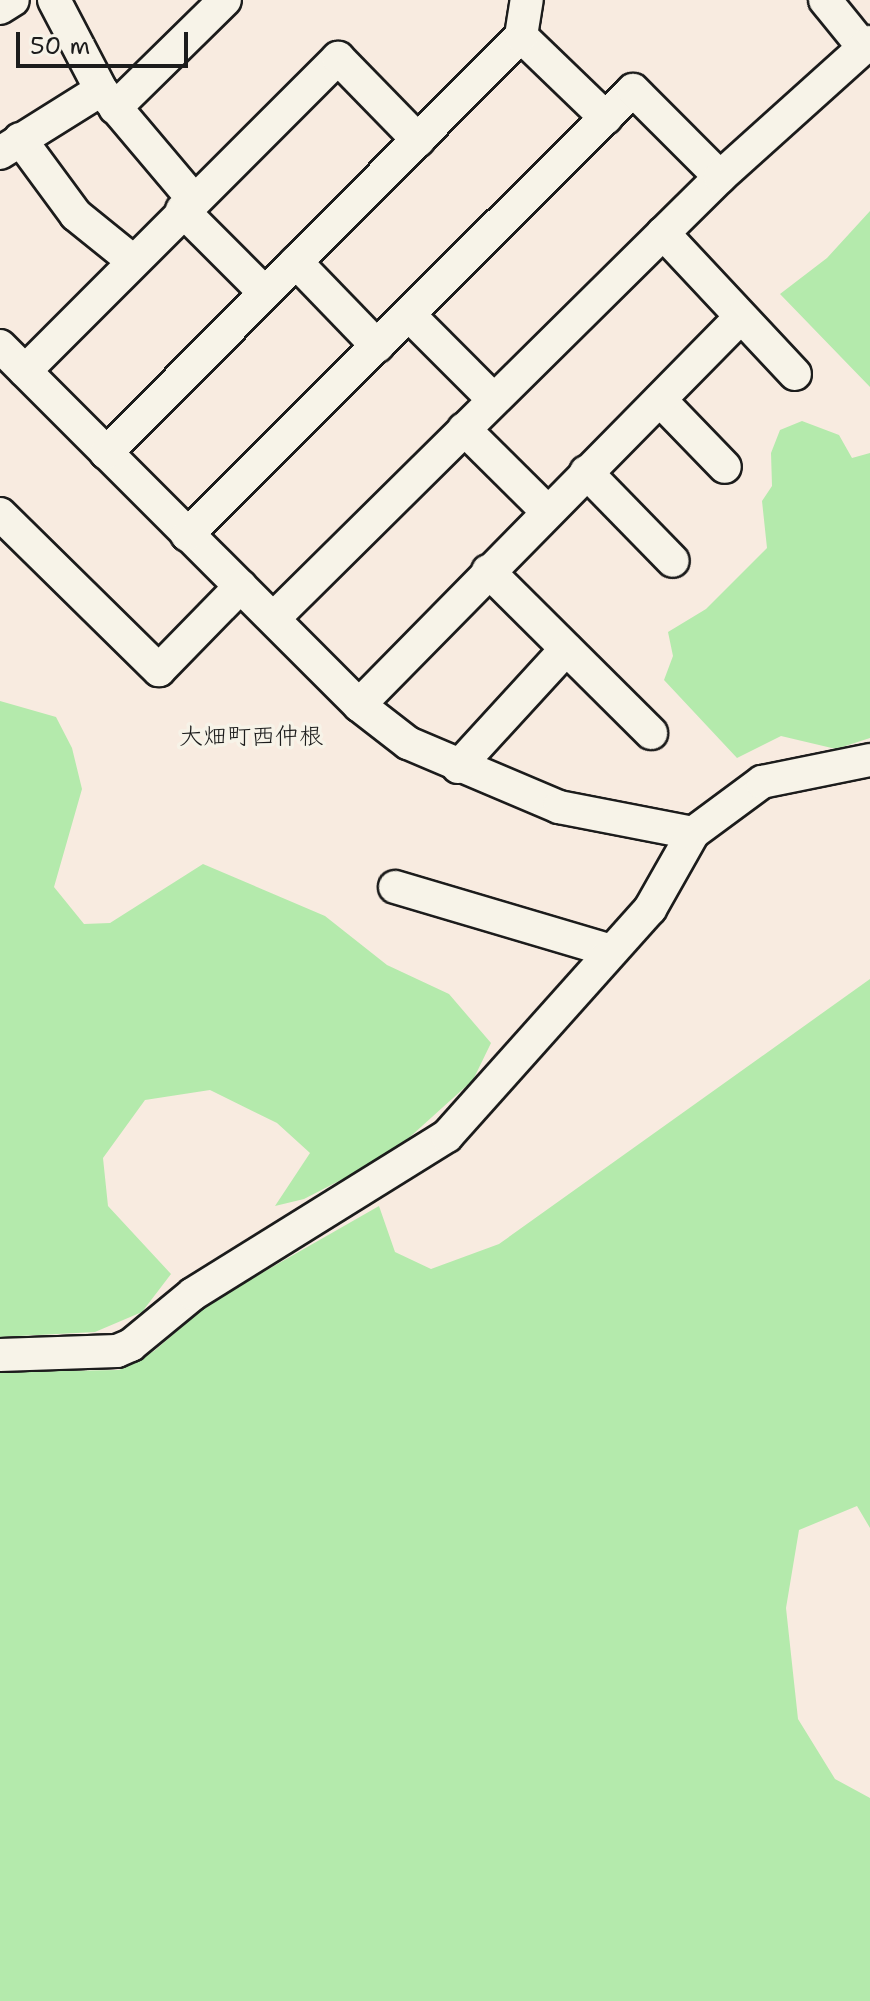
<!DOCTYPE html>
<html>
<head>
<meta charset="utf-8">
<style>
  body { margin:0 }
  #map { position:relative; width:870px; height:2001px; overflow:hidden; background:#f8ebe0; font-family:"Shantell Sans","Klee One",sans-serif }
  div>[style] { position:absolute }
  .green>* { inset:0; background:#b4eaac }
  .roads { filter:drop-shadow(2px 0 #1c1c1c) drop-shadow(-2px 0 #1c1c1c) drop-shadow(0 2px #1c1c1c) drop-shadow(0 -2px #1c1c1c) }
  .minor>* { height:32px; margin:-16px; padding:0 16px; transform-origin:16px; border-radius:16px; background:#f7f3e8 }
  span { translate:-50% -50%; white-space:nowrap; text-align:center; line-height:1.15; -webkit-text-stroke:7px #f7f3e8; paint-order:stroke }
  .quarter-label { font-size:24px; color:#1c1c1c }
  .scale { position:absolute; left:16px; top:32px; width:172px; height:36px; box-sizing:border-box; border:4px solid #1c1c1c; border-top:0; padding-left:10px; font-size:24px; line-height:28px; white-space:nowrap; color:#1c1c1c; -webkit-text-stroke:6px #f7f3e8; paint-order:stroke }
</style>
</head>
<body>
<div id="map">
  <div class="green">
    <div style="clip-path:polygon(870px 211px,870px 387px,780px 294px,827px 258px)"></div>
    <div style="clip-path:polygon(802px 421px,839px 435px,852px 458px,870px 453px,870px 738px,836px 749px,781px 736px,737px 758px,664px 680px,673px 656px,668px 632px,706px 609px,767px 548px,762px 501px,772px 486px,771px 453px,780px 430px)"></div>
    <div style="clip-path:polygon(0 701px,56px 717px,72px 748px,82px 789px,54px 887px,84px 924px,110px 923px,203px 864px,325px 916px,387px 965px,449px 994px,491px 1043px,473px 1080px,391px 1154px,304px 1199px,275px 1206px,310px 1153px,277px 1123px,210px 1090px,145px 1100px,103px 1158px,108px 1206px,171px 1274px,142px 1312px,95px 1332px,0 1337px)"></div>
    <div style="clip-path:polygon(870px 979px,870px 1528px,857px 1506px,799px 1530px,786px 1608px,798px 1719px,835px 1779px,870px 1798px,870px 2001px,0 2001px,0 1372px,119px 1370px,154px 1351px,211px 1302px,379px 1206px,395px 1252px,431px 1269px,499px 1244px)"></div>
  </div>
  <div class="roads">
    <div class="minor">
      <div style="left:54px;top:0;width:102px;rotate:62.4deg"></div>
      <div style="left:101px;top:90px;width:143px;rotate:49.8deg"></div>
      <div style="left:825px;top:0;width:62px;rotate:50.9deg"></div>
      <div style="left:0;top:8px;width:15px;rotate:-32deg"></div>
      <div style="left:521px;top:36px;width:118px;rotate:44deg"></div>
      <div style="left:115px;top:108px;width:154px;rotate:-44.5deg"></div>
      <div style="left:20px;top:139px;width:94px;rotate:53.6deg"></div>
      <div style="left:76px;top:215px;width:73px;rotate:38.9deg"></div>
      <div style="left:0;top:153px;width:119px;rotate:-32deg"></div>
      <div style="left:182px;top:210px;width:117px;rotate:45deg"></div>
      <div style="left:663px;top:233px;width:193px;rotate:46.9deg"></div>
      <div style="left:296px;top:262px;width:117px;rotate:46deg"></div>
      <div style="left:409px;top:315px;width:119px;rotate:45deg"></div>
      <div style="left:0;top:346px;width:508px;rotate:45deg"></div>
      <div style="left:359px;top:705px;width:62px;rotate:37.8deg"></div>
      <div style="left:408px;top:743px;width:164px;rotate:23deg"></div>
      <div style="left:559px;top:807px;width:136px;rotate:11deg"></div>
      <div style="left:25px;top:371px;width:443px;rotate:-45deg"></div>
      <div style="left:338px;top:58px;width:115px;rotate:45.7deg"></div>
      <div style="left:660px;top:400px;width:93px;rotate:45.9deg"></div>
      <div style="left:464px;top:429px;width:117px;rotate:44.7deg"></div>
      <div style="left:106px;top:453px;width:588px;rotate:-45.14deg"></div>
      <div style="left:521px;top:36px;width:36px;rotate:-81deg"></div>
      <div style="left:586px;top:472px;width:124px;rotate:45.7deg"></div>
      <div style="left:0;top:514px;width:223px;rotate:44.5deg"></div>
      <div style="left:159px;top:670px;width:117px;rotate:-45.7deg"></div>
      <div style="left:187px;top:535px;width:630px;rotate:-44.94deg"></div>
      <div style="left:633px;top:90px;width:123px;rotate:45deg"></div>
      <div style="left:488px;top:571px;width:230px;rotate:44.8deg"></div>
      <div style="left:275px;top:617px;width:626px;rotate:-44.68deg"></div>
      <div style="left:720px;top:177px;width:202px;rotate:-42deg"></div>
      <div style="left:359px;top:705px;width:544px;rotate:-45.45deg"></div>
      <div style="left:458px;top:767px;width:160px;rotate:-47.5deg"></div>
      <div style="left:395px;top:887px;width:225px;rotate:16.5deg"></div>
      <div style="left:0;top:1355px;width:117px;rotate:-2deg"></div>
      <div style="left:117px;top:1351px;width:15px;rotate:-23deg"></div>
      <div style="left:131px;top:1345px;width:80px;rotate:-39.4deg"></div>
      <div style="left:193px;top:1294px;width:299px;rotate:-31.9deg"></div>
      <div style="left:447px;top:1136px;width:305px;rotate:-48.2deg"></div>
      <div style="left:650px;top:909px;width:87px;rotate:-60.5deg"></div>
      <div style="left:693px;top:833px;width:86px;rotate:-36.5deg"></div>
      <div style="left:762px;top:782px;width:110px;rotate:-11.5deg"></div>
    </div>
  </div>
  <div class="quarter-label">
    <span style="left:251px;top:737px">大畑町西仲根</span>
  </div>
  <div class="scale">50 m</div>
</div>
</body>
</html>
